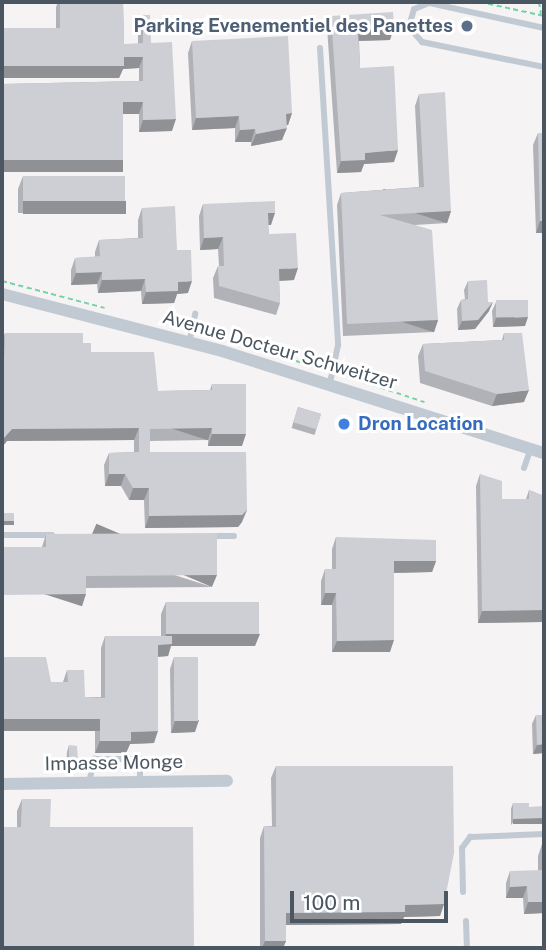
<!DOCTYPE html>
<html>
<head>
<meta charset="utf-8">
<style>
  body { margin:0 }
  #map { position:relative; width:546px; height:950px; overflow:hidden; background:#f5f3f3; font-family:"Public Sans",sans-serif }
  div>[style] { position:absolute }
  .path>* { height:2px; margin-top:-1px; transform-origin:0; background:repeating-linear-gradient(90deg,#7ad0a6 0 5px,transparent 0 8.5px) }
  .lane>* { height:6px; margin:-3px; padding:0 3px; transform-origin:3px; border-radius:3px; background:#c1cad2 }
  .street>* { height:12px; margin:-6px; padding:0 6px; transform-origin:6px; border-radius:6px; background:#c1cad2 }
  .wall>* { inset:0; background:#b0b2b7; transform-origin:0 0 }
  .shaded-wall>* { inset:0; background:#909195; transform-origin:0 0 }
  .building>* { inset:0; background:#cdcfd5; transform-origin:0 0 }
  .dots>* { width:19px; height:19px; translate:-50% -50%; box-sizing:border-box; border:4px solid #fff; border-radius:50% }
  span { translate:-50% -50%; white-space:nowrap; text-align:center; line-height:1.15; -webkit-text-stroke:6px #fff; paint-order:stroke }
  .service-label { font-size:19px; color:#4e5e75; font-weight:700 }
  .right { translate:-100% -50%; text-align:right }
  .street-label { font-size:19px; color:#4a5661 }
  .shop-label { font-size:19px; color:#366cbe; font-weight:700 }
  .left { translate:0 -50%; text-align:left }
  .frame { position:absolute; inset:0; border:4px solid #4a5661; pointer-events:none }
  .scale { position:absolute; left:290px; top:891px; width:158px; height:32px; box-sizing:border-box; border:4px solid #4a5661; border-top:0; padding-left:9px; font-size:21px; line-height:24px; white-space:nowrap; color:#4a5661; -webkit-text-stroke:5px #fff; paint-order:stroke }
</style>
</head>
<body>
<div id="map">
  <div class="path">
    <div style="left:480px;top:2px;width:66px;rotate:12.3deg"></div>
    <div style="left:539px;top:2px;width:12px;rotate:81deg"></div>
    <div style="left:2px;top:281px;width:106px;rotate:14.7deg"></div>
    <div style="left:296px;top:361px;width:29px;rotate:16deg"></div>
    <div style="left:340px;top:374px;width:89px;rotate:18.4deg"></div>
  </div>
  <div class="lane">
    <div style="left:544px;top:28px;width:118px;rotate:-167.7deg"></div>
    <div style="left:429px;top:3px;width:16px;rotate:158deg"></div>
    <div style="left:414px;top:9px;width:19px;rotate:106deg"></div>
    <div style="left:409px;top:27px;width:20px;rotate:49deg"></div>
    <div style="left:422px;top:42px;width:125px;rotate:11.6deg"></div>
    <div style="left:320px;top:48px;width:298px;rotate:86.5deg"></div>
    <div style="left:338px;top:345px;width:39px;rotate:102deg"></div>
    <div style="left:189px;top:343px;width:30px;rotate:-78deg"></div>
    <div style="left:524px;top:468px;width:21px;rotate:-71deg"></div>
    <div style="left:2px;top:535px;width:50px"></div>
    <div style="left:210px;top:536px;width:24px"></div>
    <div style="left:89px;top:783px;width:25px;rotate:-78deg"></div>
    <div style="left:94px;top:759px;width:46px"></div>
    <div style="left:140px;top:759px;width:23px;rotate:90deg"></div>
    <div style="left:463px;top:892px;width:44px;rotate:-91.3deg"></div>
    <div style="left:462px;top:848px;width:14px;rotate:-54deg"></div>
    <div style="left:470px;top:837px;width:74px;rotate:-2.3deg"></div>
    <div style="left:466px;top:921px;width:27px;rotate:88deg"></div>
  </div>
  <div class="street">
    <div style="left:2px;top:294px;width:227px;rotate:14.5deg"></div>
    <div style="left:222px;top:351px;width:338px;rotate:17.6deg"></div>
    <div style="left:2px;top:784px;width:225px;rotate:-0.8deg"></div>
  </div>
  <div class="wall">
    <div style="clip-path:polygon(58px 2px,123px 2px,124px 44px,138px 44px,138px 27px,143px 15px,151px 43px,172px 131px,139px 132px,139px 114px,123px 114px,123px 160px,119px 172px,2px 172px,2px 84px,139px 81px,139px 68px,123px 69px,119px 78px,56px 28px,56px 7px)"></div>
    <div style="clip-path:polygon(331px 16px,390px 40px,359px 41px,360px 68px,394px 162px,364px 164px,361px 172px,337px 173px,327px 27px)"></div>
    <div style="clip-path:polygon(192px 41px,292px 113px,288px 125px,286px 125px,282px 140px,251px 146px,251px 142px,235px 142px,235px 128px,192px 130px,188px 53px)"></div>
    <div style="clip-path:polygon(419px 94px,451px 211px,447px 223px,415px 225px,438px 320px,434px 332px,343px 336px,337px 205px,341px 193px,419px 187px,415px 106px)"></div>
    <div style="clip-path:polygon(538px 133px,544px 133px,544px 233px,536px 233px,533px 145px)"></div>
    <div style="clip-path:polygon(23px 176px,126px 201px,121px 213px,18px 213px,18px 189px)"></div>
    <div style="clip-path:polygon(203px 204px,271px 225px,268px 225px,269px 234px,294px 280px,279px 281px,280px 303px,276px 315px,214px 298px,213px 278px,218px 266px,219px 266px,218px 249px,200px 250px,199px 216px)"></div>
    <div style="clip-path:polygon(142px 208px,177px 250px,188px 293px,177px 294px,174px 303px,142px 304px,141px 291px,98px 293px,97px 284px,71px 285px,71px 270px,75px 258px,95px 257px,95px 252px,99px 240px,138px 238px,138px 220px)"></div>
    <div style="clip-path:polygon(468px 281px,488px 302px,489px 311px,475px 329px,458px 330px,457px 309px,461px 300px,465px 299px,464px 290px)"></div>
    <div style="clip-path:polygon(496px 302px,525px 326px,493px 327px,492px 311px)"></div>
    <div style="clip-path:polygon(5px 333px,83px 343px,91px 352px,158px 391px,210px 390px,212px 384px,242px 446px,208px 446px,208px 440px,150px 441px,150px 452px,242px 522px,238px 527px,145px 528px,144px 500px,129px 500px,121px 486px,105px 486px,104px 465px,109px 453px,134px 452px,134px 440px,7px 441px,2px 447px,2px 341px)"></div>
    <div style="clip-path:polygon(504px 333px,524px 402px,492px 406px,420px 383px,418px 356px,423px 344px,502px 340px)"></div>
    <div style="left:298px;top:407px;width:24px;height:22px;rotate:17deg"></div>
    <div style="clip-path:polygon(480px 474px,502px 499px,526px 499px,529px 490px,544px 496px,544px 617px,542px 622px,478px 623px,476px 486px)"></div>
    <div style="clip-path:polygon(46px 534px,212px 587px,86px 588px,82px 606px,42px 547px)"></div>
    <div style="clip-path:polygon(336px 537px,436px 561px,432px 572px,394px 573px,390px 652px,332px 652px,332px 605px,321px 605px,321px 581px,325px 569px,332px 569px,332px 549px)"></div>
    <div style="clip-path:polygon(166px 602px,255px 646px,171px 646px,168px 656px,158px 657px,154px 743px,130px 744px,126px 753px,95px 753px,95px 731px,51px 682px,63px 682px,67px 670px,85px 697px,101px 697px,101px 648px,105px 636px,161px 636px,161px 614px)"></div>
    <div style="clip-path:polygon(174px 657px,195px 732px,171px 733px,170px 669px)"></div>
    <div style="clip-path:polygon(536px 715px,544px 753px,533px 754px,532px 724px)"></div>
    <div style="clip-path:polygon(69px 745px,78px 762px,75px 768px,66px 768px,67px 752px)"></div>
    <div style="clip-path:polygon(276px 766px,444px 904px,440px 916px,404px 917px,401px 924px,286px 925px,286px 941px,283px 948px,260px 948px,260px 838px,264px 826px,272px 826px,271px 778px)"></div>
    <div style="clip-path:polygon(22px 799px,50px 827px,17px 827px,17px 811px)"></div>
    <div style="clip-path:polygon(513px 803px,529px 803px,511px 825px,511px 809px)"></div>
    <div style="clip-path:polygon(542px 844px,544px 844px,544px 913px,524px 914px,523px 898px,506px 898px,506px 883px,510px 871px,538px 871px,538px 856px)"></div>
  </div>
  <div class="shaded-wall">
    <div style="clip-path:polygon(394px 28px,390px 40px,354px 41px,358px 30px)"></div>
    <div style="clip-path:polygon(124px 57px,143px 57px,139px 68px,123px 69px,119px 78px,2px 78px,2px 66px)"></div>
    <div style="clip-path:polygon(123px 102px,143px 102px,139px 114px,119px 114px)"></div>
    <div style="clip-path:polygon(292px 113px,288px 125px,281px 126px,286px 114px)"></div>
    <div style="clip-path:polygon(239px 116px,235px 128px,192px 130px,196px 118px)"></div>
    <div style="clip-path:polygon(176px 119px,172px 131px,139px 132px,143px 120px)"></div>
    <div style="clip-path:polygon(287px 128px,282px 140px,251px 146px,256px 134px)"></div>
    <div style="clip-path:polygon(255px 129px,251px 142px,235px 142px,240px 130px)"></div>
    <div style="clip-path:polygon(398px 150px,394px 162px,364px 164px,361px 172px,337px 173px,341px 161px,365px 153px)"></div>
    <div style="left:2px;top:160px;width:121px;height:12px"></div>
    <div style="left:23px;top:201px;width:103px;height:13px"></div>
    <div style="left:451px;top:211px;width:13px;height:71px;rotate:108deg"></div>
    <div style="clip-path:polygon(268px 213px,275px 213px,271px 225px,263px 225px)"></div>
    <div style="clip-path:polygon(540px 221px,544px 221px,544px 233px,536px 233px)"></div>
    <div style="clip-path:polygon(223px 237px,218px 249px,200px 250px,204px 238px)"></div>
    <div style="clip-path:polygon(298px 268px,294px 280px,275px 281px,279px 269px)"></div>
    <div style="clip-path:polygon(102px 272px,97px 284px,71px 285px,76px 273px)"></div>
    <div style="clip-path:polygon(145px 279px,141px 291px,98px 293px,102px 280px)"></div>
    <div style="clip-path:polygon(192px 281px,188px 293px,177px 294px,174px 303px,142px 304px,146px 292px,178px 282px)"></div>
    <div style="clip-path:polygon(493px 302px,489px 311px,475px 329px,458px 330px,462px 321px)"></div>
    <div style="clip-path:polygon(528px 317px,525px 326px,493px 327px,496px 318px)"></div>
    <div style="left:438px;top:320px;width:13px;height:91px;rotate:108deg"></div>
    <div style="clip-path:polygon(529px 390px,524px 402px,492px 406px,497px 394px)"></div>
    <div style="clip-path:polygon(139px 428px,134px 440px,7px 441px,2px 447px,3px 439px,12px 429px)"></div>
    <div style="left:212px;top:428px;width:13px;height:62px;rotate:108deg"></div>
    <div style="clip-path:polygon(212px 434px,246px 434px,242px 446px,208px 446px)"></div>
    <div style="clip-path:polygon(109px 474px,125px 474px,121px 486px,105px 486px)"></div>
    <div style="clip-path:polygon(133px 488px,149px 488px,144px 500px,129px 500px)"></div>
    <div style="clip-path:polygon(247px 510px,242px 522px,238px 527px,145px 528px,149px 516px)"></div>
    <div style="left:2px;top:521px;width:12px;height:4px"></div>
    <div style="clip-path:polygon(394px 561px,436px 561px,432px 572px,389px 573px)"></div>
    <div style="left:217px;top:575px;width:13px;height:131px;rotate:113deg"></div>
    <div style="clip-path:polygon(325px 593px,336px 593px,332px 605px,321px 605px)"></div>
    <div style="left:86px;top:594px;width:13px;height:84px;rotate:108deg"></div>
    <div style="clip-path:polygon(544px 610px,544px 617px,542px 622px,478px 623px,482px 611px)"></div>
    <div style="clip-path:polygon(166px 634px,260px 634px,255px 646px,171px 646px,168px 656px,153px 657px,158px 645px,162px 645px)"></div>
    <div style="clip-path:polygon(394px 640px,390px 652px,332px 652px,337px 641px)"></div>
    <div style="left:2px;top:719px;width:98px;height:12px"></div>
    <div style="clip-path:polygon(199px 720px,195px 732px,171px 733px,175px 721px)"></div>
    <div style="clip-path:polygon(158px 731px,154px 743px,130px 744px,126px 753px,95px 753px,100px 741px,131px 732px)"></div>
    <div style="clip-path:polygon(544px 744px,544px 753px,533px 754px,537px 745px)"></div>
    <div style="clip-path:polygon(69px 762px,78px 762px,75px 768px,66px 768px)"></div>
    <div style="left:544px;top:818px;width:6px;height:31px;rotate:90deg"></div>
    <div style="clip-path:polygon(527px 886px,523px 898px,506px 898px,510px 887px)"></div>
    <div style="clip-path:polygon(528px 902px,544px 902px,544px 913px,524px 914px)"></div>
    <div style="clip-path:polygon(444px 904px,440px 916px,404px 917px,401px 924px,282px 925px,286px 913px,405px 905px)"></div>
    <div style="clip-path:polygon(265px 941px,286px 941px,283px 948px,262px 948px)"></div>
  </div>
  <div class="building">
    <div style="clip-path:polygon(60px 2px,123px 2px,124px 44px,143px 43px,143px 15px,150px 15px,151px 43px,172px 42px,176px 119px,143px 120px,143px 102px,123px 102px,123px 160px,2px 160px,2px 84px,143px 81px,143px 57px,124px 57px,124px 66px,2px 66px,2px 28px,60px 28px)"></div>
    <div style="clip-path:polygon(393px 12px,394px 28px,358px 30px,360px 68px,394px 66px,398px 150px,365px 153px,365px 160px,341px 161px,331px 16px)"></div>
    <div style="clip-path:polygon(288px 36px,292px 113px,286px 114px,287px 128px,256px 134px,255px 129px,240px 130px,239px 116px,196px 118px,192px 41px)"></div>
    <div style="clip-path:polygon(445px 92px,451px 211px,380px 215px,432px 230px,438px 320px,347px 324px,341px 193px,424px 187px,419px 94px)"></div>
    <div style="clip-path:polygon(538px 133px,544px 133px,544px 221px,540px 221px)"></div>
    <div style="left:23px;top:176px;width:102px;height:25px"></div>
    <div style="clip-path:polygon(275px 201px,275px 213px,268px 213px,269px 234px,296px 233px,298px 268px,279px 269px,280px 303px,219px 286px,218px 266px,224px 266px,223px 237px,204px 238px,203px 204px)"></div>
    <div style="clip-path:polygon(175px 206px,177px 250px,191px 250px,192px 281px,178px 282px,178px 291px,146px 292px,145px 279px,102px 280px,102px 272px,76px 273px,75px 258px,100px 256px,99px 240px,143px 238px,142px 208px)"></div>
    <div style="clip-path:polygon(487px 280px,488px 302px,493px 302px,478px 320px,462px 321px,461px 300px,468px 299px,468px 281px)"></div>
    <div style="left:528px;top:300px;width:17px;height:32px;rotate:90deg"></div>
    <div style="clip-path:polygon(2px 311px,4px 311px,3px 335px,2px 335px)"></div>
    <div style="clip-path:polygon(5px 333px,83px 333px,83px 343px,91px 343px,91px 352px,154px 352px,158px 391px,212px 390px,212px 384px,246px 384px,246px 434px,212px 434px,212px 428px,150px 429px,150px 452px,246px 452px,247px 510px,242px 515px,149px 516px,149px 488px,133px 488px,125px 474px,109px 474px,109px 453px,139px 452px,139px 428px,12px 429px,3px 439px,3px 430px,2px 430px,2px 389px,3px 389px)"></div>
    <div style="clip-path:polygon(504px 333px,522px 333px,529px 390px,497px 394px,425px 371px,423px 344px,504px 340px)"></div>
    <div style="left:298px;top:407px;width:24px;height:16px;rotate:17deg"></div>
    <div style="clip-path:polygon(480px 474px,502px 481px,502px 499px,529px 499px,529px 490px,544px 496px,544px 610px,482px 611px)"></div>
    <div style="left:2px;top:513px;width:12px;height:8px"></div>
    <div style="clip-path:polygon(217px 533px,217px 575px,86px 576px,86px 594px,2px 595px,2px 547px,46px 547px,46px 534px)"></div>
    <div style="clip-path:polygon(336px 537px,436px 540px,436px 561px,394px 561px,394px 640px,337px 641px,336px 593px,325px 593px,325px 569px,336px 569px)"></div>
    <div style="left:166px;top:602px;width:93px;height:32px"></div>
    <div style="clip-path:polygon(105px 636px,172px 636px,172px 644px,158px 645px,158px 731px,131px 732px,131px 741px,100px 741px,100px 719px,2px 719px,2px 657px,46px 657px,51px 682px,68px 682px,67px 670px,84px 670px,85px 697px,105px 698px)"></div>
    <div style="left:174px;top:657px;width:24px;height:64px"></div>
    <div style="clip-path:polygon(536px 715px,544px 715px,544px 744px,537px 745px)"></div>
    <div style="clip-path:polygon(69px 745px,77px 746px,78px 762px,69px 762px)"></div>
    <div style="clip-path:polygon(276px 766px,453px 766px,454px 853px,444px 904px,405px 905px,405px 912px,286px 913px,286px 941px,265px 941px,264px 826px,276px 827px)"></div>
    <div style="clip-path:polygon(22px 799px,51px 799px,50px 827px,193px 827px,194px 948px,2px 948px,2px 827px,21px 827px)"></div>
    <div style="clip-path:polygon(513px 803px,529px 803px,529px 807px,544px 806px,544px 818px,513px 819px)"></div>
    <div style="clip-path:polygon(542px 844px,544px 844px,544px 902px,528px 902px,527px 886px,510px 887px,510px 871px,543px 870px)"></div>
  </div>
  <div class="dots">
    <div style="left:467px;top:26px;background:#5c6f8a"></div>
    <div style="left:344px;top:424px;background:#3f7fe0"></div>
  </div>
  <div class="service-label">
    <span class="right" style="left:453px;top:26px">Parking Evenementiel des Panettes</span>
  </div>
  <div class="street-label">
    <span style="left:280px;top:350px;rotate:16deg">Avenue Docteur Schweitzer</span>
    <span style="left:114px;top:763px;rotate:-1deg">Impasse Monge</span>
  </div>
  <div class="shop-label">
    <span class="left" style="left:358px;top:424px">Dron Location</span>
  </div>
  <div class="frame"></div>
  <div class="scale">100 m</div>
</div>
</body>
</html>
